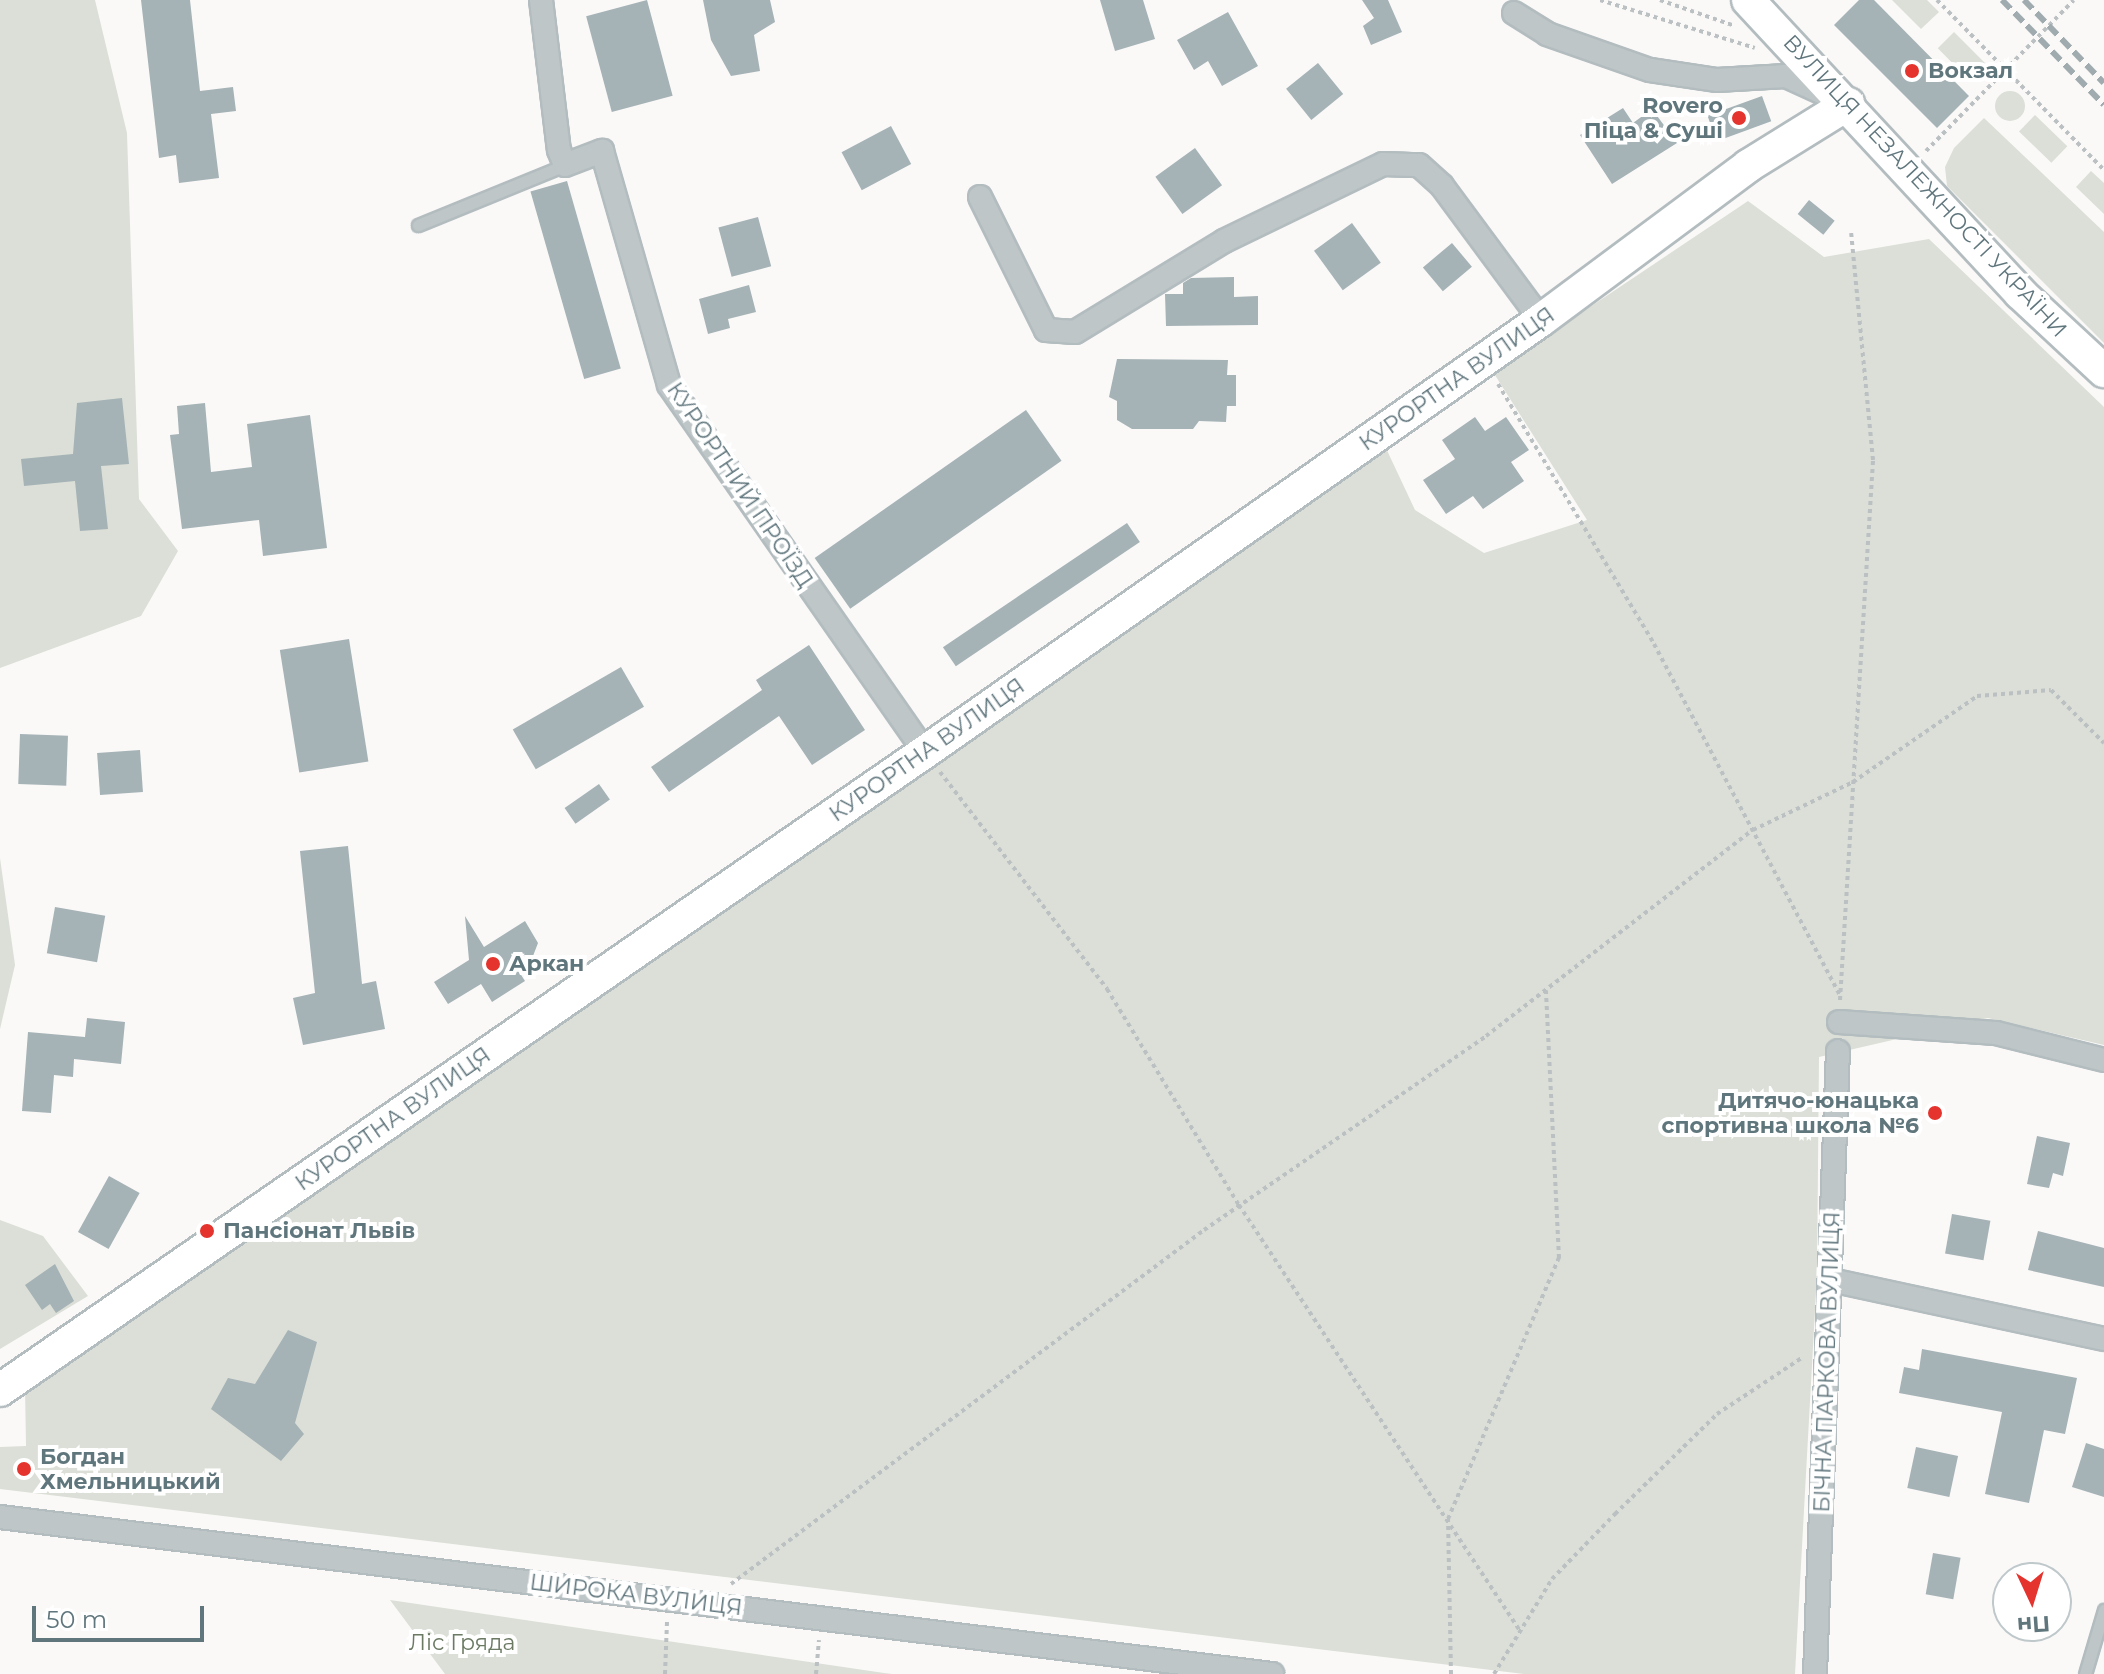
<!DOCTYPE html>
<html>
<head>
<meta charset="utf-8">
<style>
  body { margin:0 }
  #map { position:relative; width:2104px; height:1674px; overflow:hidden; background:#faf9f8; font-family:Montserrat,sans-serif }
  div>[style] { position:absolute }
  .green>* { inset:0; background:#dbdfd7; transform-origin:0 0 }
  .round { border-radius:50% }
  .building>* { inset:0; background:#a5b2b6; transform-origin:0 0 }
  .path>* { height:4px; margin-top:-2px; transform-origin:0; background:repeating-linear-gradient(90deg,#bbc0c2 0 4px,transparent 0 8px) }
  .roads { filter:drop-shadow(2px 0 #b3bcbf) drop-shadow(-2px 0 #b3bcbf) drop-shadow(0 2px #b3bcbf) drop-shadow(0 -2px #b3bcbf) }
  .service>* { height:11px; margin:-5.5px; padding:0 5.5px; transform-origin:5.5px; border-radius:5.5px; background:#bec6c8 }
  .minor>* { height:22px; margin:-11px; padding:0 11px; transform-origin:11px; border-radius:11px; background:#bec6c8 }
  .secondary>* { height:32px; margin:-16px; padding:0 16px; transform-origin:16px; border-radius:16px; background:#fff }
  .rail>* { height:6px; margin-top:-3px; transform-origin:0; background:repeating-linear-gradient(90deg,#a0abaf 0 12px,transparent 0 18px) }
  .dots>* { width:22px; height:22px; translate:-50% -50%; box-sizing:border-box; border:4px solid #fff; border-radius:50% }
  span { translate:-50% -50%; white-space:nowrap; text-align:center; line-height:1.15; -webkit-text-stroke:8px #fff; paint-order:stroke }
  .poi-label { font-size:22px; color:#60767d; font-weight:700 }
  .left { translate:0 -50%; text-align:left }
  .right { translate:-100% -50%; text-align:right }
  .street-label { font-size:22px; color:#60767d }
  .park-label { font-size:22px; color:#6c7a64 }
  .north { position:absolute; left:1992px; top:1562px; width:80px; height:80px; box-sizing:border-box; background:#fff; border:2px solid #bfc8cb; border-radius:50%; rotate:176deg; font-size:22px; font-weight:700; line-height:32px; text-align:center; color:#60767d }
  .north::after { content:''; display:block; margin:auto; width:28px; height:36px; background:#e4342d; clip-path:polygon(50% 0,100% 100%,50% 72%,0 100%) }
  .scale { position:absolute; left:32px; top:1606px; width:172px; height:36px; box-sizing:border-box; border:4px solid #60767d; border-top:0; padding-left:10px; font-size:24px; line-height:28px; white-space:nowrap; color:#60767d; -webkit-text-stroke:6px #fff; paint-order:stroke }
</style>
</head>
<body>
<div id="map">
  <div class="green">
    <div style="clip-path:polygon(0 0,95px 0,127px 133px,139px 499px,178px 551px,141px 616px,0 668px)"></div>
    <div style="clip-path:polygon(1892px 0,1927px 0,1939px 12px,1921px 29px)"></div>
    <div style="left:1954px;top:32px;width:48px;height:23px;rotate:45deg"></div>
    <div class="round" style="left:1995px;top:91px;width:30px;height:30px"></div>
    <div style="left:2035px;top:115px;width:45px;height:23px;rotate:44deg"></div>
    <div style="clip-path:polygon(1984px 118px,2104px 232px,2104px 343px,1947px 186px,1945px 167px,1954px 148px)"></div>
    <div style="clip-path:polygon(2091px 171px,2104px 183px,2104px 214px,2076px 187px)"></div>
    <div style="clip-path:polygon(1748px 201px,1824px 257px,1929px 239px,2104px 407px,2104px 1045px,1988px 1018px,1819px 1057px,1817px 1274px,1795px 1674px,1524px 1674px,0 1489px,0 1447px,26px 1446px,25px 1386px,1384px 444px,1415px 510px,1484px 553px,1587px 520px,1493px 372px)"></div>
    <div style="clip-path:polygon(0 858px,15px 965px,0 1029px)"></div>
    <div style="clip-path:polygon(0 1220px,43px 1236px,88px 1296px,0 1349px)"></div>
    <div style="clip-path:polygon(390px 1600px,884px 1673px,892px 1674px,445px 1674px)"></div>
  </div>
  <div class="building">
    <div style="clip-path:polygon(141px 0,190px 0,200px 91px,233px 87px,236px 111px,211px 114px,219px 178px,179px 183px,176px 155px,159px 158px)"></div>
    <div style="left:647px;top:0;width:99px;height:63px;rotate:75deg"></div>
    <div style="clip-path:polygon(703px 0,770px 0,775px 22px,754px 35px,760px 71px,731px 76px,711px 40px)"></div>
    <div style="clip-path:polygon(1100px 0,1143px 0,1155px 39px,1115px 51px)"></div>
    <div style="clip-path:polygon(1362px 0,1388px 0,1402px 32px,1371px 45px,1363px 26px,1374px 18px)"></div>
    <div style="clip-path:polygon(1859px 0,1874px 0,1969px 96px,1937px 128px,1834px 25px)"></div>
    <div style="clip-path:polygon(1228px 12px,1258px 66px,1222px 86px,1208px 61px,1194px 70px,1177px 40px)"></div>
    <div style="left:1318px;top:63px;width:40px;height:41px;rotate:51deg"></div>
    <div style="left:1762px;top:96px;width:27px;height:58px;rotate:70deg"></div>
    <div style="clip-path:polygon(1623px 108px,1633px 123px,1652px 109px,1677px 143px,1612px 184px,1580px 135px)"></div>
    <div style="left:891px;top:126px;width:43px;height:56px;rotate:62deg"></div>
    <div style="left:1195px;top:148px;width:46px;height:49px;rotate:54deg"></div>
    <div style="left:567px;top:181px;width:195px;height:38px;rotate:74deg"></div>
    <div style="left:1809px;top:200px;width:33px;height:18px;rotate:39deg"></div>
    <div style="left:758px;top:217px;width:51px;height:41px;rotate:75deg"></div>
    <div style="left:1352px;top:223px;width:49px;height:47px;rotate:54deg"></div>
    <div style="left:1452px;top:243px;width:31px;height:38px;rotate:50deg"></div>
    <div style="clip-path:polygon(1234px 277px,1234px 297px,1258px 296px,1258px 325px,1166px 326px,1165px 294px,1183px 294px,1183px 283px,1191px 278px)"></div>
    <div style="clip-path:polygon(749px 285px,756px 312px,728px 319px,730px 328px,708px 334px,699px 299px)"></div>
    <div style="clip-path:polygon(1117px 359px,1228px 360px,1227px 375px,1236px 375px,1236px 406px,1227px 406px,1226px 422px,1199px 421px,1193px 429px,1132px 429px,1117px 420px,1117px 401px,1109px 397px)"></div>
    <div style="clip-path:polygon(122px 398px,129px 464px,101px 466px,108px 529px,80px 531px,75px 481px,24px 486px,21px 459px,73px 454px,77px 403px)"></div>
    <div style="clip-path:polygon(205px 403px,211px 472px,252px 467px,247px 424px,310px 415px,327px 548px,263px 556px,259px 520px,182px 529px,170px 435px,179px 434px,177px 406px)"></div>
    <div style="left:1026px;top:410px;width:62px;height:258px;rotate:55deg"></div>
    <div style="clip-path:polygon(1475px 417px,1485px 431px,1506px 417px,1529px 450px,1511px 462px,1524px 481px,1483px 509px,1473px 496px,1446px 514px,1423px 480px,1455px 459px,1442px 440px)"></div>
    <div style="left:1127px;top:523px;width:23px;height:222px;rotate:56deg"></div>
    <div style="left:349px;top:639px;width:124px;height:70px;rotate:81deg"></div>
    <div style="clip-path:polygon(809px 645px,865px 730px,812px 765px,779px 716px,669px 792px,651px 767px,762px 690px,756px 680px)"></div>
    <div style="left:621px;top:667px;width:46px;height:125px;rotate:60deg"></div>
    <div style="left:20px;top:734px;width:48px;height:50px;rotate:2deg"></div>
    <div style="left:140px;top:750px;width:42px;height:43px;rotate:86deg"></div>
    <div style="left:599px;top:784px;width:19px;height:42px;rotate:55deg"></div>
    <div style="clip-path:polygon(348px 846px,362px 984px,376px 981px,385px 1029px,303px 1045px,293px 998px,315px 993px,300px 851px)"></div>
    <div style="left:55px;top:907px;width:51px;height:47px;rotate:10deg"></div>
    <div style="clip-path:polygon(465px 916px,484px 947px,525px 921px,538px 943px,533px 956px,516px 967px,525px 981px,492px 1002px,481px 984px,448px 1004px,434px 982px,469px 960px)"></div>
    <div style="clip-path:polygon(87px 1018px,125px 1022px,121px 1064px,74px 1059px,73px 1077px,54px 1075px,51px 1113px,22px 1111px,28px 1032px,85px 1037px)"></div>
    <div style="clip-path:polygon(2037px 1136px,2070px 1143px,2063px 1176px,2053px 1173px,2049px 1188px,2027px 1184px)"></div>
    <div style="left:109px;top:1176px;width:35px;height:64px;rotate:29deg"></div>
    <div style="left:1952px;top:1214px;width:39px;height:40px;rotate:10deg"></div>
    <div style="clip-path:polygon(2038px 1231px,2104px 1248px,2104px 1287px,2028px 1270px)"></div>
    <div style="clip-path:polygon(55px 1264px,74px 1301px,56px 1313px,50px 1304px,42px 1310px,25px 1285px)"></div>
    <div style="clip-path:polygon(288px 1330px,317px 1342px,295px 1423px,304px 1434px,281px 1461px,211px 1409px,228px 1378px,255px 1384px)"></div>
    <div style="clip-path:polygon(1922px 1349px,2077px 1378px,2065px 1434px,2044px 1430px,2029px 1503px,1985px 1494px,2002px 1412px,1899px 1393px,1904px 1367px,1919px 1370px)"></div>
    <div style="clip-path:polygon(2086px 1443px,2104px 1449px,2104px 1497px,2072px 1487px)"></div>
    <div style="left:1916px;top:1447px;width:43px;height:42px;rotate:12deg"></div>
    <div style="left:1933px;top:1553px;width:28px;height:42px;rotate:10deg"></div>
  </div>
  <div class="path">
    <div style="left:1600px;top:0;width:162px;rotate:17.2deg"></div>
    <div style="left:1660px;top:0;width:79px;rotate:19.1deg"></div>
    <div style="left:1937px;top:0;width:238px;rotate:45.5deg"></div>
    <div style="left:1926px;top:151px;width:211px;rotate:-45.6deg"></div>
    <div style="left:1498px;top:384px;width:303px;rotate:59deg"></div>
    <div style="left:1654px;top:644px;width:396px;rotate:62.1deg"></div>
    <div style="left:940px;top:772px;width:274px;rotate:52.4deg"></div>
    <div style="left:1107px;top:989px;width:253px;rotate:58.6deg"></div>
    <div style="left:1239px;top:1205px;width:510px;rotate:56.59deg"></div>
    <div style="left:1840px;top:1000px;width:541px;rotate:-86.5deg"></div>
    <div style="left:1873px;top:460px;width:228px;rotate:-95.5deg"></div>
    <div style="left:731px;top:1584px;width:591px;rotate:-36.81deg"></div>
    <div style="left:1204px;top:1230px;width:342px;rotate:-34.5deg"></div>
    <div style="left:1486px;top:1036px;width:337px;rotate:-37.7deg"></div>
    <div style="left:1753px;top:830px;width:111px;rotate:-25.6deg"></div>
    <div style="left:1853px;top:782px;width:151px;rotate:-34.7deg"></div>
    <div style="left:1977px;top:696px;width:74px;rotate:-4.6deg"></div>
    <div style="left:2051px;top:690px;width:75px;rotate:45deg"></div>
    <div style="left:665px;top:1674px;width:53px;rotate:-87.8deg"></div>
    <div style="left:816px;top:1674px;width:34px;rotate:-85deg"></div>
    <div style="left:1451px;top:1674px;width:155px;rotate:-91.1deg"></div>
    <div style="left:1448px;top:1519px;width:284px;rotate:-67deg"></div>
    <div style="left:1559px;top:1258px;width:268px;rotate:-92.8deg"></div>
    <div style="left:1494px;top:1674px;width:111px;rotate:-58.6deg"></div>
    <div style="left:1552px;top:1579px;width:91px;rotate:-45.9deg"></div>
    <div style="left:1615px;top:1514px;width:143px;rotate:-44.4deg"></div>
    <div style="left:1717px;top:1414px;width:103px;rotate:-33.5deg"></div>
  </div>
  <div class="roads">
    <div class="service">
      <div style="left:418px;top:225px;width:159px;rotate:-22.2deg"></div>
      <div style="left:2085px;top:1674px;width:67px;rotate:-73.5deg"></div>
    </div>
    <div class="minor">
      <div style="left:541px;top:0;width:151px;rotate:83.2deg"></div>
      <div style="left:559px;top:150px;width:16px;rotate:68deg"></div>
      <div style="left:565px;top:165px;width:40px;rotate:-21deg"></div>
      <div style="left:602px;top:151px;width:243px;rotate:74deg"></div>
      <div style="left:669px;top:385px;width:447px;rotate:55.1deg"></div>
      <div style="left:1514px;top:13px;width:39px;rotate:32deg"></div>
      <div style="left:1547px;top:34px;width:109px;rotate:19.3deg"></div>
      <div style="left:1650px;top:70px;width:68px;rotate:8.5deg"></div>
      <div style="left:1717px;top:80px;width:69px;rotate:-3.3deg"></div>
      <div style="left:1786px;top:76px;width:51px;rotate:24.5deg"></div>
      <div style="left:980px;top:197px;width:148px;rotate:63.6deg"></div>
      <div style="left:1046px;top:330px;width:29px;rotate:4deg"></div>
      <div style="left:1075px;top:332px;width:175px;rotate:-31.4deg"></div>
      <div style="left:1224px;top:241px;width:177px;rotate:-25.8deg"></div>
      <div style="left:1383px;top:164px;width:36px;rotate:2deg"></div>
      <div style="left:1419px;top:165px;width:31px;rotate:42deg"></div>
      <div style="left:1442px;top:186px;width:167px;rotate:53.5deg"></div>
      <div style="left:1839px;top:1022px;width:157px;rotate:4deg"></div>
      <div style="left:1996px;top:1033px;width:111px;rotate:14deg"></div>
      <div style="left:1831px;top:1280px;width:279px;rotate:12.2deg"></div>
      <div style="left:0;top:1517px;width:1282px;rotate:7.04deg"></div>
      <div style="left:1815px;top:1674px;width:623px;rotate:-87.89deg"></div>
    </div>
    <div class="secondary">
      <div style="left:1748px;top:0;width:400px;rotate:47.1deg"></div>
      <div style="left:2020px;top:293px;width:115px;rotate:42.9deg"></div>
      <div style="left:0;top:1390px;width:1124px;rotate:-34.6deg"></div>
      <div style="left:925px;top:752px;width:752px;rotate:-35.04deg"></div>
      <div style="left:1541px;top:320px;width:258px;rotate:-36.6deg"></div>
      <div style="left:1748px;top:166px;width:118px;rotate:-31.8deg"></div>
    </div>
  </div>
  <div class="rail">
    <div style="left:2002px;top:0;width:146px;rotate:45.8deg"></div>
    <div style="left:2024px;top:0;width:115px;rotate:46.1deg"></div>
  </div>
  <div class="dots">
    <div style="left:1912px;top:71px;background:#e4342d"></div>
    <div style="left:1739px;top:118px;background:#e4342d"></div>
    <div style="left:493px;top:964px;background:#e4342d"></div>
    <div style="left:1935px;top:1113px;background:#e4342d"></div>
    <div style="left:207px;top:1231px;background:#e4342d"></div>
    <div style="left:24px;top:1469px;background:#e4342d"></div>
  </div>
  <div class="poi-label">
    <span class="left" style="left:1928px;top:71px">Вокзал</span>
    <span class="right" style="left:1723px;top:118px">Rovero<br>Піца &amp; Суші</span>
    <span class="left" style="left:509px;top:964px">Аркан</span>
    <span class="right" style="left:1919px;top:1113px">Дитячо-юнацька<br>спортивна школа №6</span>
    <span class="left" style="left:223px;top:1231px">Пансіонат Львів</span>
    <span class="left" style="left:40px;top:1469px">Богдан<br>Хмельницький</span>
  </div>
  <div class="street-label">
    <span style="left:1925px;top:186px;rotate:47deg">ВУЛИЦЯ НЕЗАЛЕЖНОСТІ УКРАЇНИ</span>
    <span style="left:1457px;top:379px;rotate:-35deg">КУРОРТНА ВУЛИЦЯ</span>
    <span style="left:740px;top:485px;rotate:56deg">КУРОРТНИЙ ПРОЇЗД</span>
    <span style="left:927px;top:750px;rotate:-35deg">КУРОРТНА ВУЛИЦЯ</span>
    <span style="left:393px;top:1119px;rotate:-35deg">КУРОРТНА ВУЛИЦЯ</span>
    <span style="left:1827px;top:1362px;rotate:-88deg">БІЧНА ПАРКОВА ВУЛИЦЯ</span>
    <span style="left:636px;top:1595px;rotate:7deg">ШИРОКА ВУЛИЦЯ</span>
  </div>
  <div class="park-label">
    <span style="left:462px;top:1643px">Ліс Гряда</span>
  </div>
  <div class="north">Пн</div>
  <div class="scale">50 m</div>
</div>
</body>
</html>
